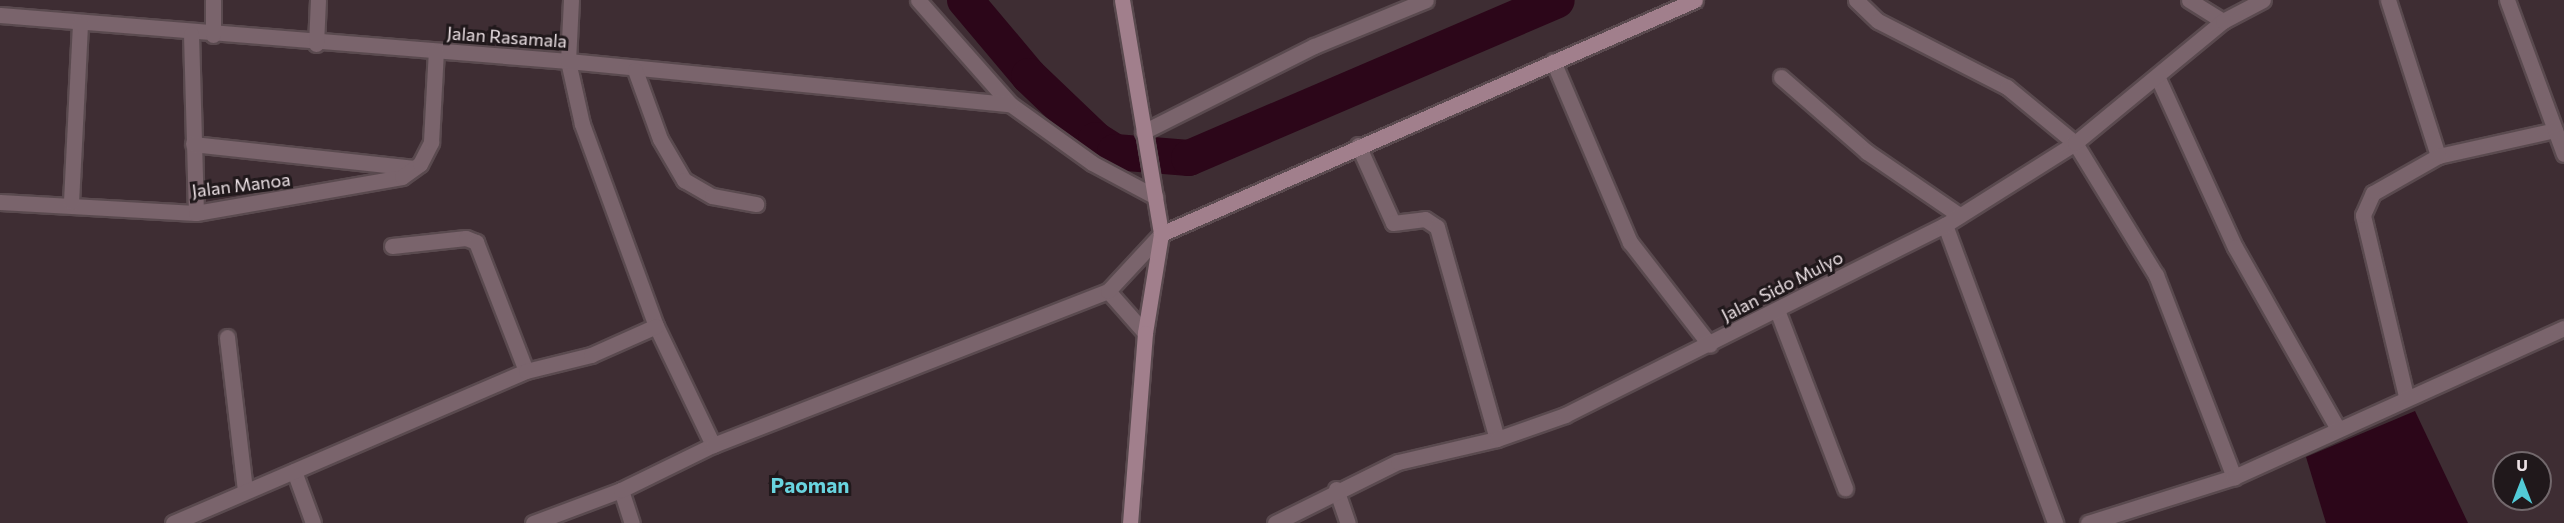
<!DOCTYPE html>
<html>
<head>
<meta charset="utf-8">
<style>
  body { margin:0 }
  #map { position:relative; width:2564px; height:523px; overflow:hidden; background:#3e2d33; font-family:Commissioner,sans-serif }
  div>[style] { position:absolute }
  .water>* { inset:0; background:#2c0619 }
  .river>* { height:36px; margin:-18px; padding:0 18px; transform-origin:18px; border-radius:18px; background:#2c0619 }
  .roads { filter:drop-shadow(2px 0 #5a4a4f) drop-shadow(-2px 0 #5a4a4f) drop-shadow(0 2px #5a4a4f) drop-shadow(0 -2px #5a4a4f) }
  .street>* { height:15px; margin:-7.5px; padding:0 7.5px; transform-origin:7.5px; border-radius:7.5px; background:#7a646c }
  .secondary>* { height:15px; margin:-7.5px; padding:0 7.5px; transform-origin:7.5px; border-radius:7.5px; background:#a17f8c }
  span { translate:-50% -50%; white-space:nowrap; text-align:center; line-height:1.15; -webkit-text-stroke:6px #20181b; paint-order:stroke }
  .street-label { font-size:18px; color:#ece1e5 }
  .quarter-label { font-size:21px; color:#69d4df; font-weight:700 }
  .north { position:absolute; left:2492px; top:451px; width:60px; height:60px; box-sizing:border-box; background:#20181b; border:2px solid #72686c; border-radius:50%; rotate:0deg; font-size:16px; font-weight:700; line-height:24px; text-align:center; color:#ece1e5 }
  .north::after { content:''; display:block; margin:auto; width:21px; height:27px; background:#52cbd7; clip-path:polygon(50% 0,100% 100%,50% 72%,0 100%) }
</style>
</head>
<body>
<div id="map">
  <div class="water">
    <div style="clip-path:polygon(2415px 411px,2468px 523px,2326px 523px,2306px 457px)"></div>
  </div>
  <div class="river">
    <div style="left:965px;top:0;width:99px;rotate:49.9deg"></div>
    <div style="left:1029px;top:76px;width:93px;rotate:43.7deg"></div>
    <div style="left:1096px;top:140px;width:22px;rotate:32deg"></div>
    <div style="left:1115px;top:152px;width:74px;rotate:4.6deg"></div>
    <div style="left:1189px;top:158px;width:400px;rotate:-23.2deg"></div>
  </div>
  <div class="roads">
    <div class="street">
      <div style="left:571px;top:0;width:61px;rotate:92.8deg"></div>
      <div style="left:568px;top:61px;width:65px;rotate:77.5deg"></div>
      <div style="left:582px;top:124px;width:215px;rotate:69.9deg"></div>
      <div style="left:656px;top:326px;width:132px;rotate:64.4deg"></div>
      <div style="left:918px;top:0;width:139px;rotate:48.5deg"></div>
      <div style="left:1010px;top:104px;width:101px;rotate:35.7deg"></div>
      <div style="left:1092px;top:163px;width:72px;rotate:28deg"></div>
      <div style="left:1856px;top:0;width:30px;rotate:44deg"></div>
      <div style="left:1878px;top:21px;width:145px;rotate:27.1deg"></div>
      <div style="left:2007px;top:87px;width:88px;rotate:39.5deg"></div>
      <div style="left:2075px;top:143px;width:155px;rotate:58.5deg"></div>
      <div style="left:2156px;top:275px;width:217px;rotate:68.9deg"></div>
      <div style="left:2189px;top:0;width:40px;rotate:32deg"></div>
      <div style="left:2388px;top:0;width:164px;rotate:72.2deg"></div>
      <div style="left:2438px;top:156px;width:120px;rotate:-12.5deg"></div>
      <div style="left:2507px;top:0;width:164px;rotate:69.7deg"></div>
      <div style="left:0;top:15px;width:570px;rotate:4.63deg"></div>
      <div style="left:568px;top:61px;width:444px;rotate:5.6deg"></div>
      <div style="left:191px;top:34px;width:179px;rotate:88.4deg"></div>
      <div style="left:213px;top:35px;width:35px;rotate:-90deg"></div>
      <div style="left:316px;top:44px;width:44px;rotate:-87.4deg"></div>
      <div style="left:1553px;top:61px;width:197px;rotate:67deg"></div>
      <div style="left:1630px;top:242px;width:130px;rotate:52.2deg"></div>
      <div style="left:635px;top:70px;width:73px;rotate:70.1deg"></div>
      <div style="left:660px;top:139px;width:48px;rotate:59.7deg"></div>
      <div style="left:684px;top:180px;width:32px;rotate:30deg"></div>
      <div style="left:712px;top:196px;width:45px;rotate:10.3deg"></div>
      <div style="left:2157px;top:76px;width:188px;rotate:65.5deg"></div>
      <div style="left:2235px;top:247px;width:209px;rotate:60.5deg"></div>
      <div style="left:1781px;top:77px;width:114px;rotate:41.1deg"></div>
      <div style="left:1867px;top:152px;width:112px;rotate:34.4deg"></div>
      <div style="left:1143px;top:132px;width:191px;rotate:-26.7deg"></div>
      <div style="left:1314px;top:46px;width:121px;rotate:-22.3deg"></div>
      <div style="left:193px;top:144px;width:222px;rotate:6.2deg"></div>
      <div style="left:1358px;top:145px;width:85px;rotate:65.8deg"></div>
      <div style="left:1393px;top:223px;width:32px;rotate:-7deg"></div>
      <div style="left:1425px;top:219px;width:14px;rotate:34deg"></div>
      <div style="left:1437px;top:227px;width:220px;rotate:74.2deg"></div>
      <div style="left:0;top:202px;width:196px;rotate:3.2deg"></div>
      <div style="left:196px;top:213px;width:209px;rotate:-9.9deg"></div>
      <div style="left:402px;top:177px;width:22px;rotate:-36deg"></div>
      <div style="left:420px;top:164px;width:25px;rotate:-63deg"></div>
      <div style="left:431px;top:142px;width:91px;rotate:-86.9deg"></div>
      <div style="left:71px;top:202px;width:178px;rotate:-87.1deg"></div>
      <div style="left:1945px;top:225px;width:318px;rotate:69.7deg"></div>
      <div style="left:392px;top:246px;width:74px;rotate:-6.2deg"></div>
      <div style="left:466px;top:238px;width:11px;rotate:22deg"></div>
      <div style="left:476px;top:242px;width:138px;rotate:68.8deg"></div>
      <div style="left:1108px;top:291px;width:56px;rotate:48.6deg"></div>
      <div style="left:1777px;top:310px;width:191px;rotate:69.1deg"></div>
      <div style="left:227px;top:337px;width:155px;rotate:83.3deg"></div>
      <div style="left:2406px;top:396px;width:186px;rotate:-103.4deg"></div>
      <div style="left:2363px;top:215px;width:24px;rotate:-66deg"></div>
      <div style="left:2373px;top:193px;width:75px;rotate:-29.6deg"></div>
      <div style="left:294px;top:471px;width:55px;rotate:69.9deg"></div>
      <div style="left:1336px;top:489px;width:36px;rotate:71deg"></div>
      <div style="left:621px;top:490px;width:35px;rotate:72deg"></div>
      <div style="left:173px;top:523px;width:384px;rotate:-23.3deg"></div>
      <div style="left:526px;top:371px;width:67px;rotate:-13.8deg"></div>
      <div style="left:591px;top:355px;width:71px;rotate:-24deg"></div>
      <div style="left:533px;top:523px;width:94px;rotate:-20.6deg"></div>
      <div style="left:621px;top:490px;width:102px;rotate:-26.1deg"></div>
      <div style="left:713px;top:445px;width:424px;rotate:-21.3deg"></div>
      <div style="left:1108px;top:291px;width:78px;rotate:-47.1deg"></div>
      <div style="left:1275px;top:523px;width:137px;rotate:-26.4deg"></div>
      <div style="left:1398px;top:462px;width:102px;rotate:-13.1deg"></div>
      <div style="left:1497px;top:439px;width:72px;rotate:-19.4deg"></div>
      <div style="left:1565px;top:415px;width:425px;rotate:-26.6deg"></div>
      <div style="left:1945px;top:225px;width:154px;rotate:-32.2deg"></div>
      <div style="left:2075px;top:143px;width:192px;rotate:-39.5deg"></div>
      <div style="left:2223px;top:21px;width:45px;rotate:-27.7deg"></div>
      <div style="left:2088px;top:523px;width:153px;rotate:-17.5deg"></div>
      <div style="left:2234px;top:477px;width:362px;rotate:-24.3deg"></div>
    </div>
    <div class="secondary">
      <div style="left:1122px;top:0;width:237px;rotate:80.5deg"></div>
      <div style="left:1161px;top:234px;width:100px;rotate:99.2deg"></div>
      <div style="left:1145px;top:333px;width:191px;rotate:94.5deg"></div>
      <div style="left:1161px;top:234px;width:583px;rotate:-23.66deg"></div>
    </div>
  </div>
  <div class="street-label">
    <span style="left:507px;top:37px;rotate:4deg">Jalan Rasamala</span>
    <span style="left:241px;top:185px;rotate:-7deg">Jalan Manoa</span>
    <span style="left:1782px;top:286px;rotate:-27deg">Jalan Sido Mulyo</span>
  </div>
  <div class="quarter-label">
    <span style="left:810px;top:485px">Paoman</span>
  </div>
  <div class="north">U</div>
</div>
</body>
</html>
